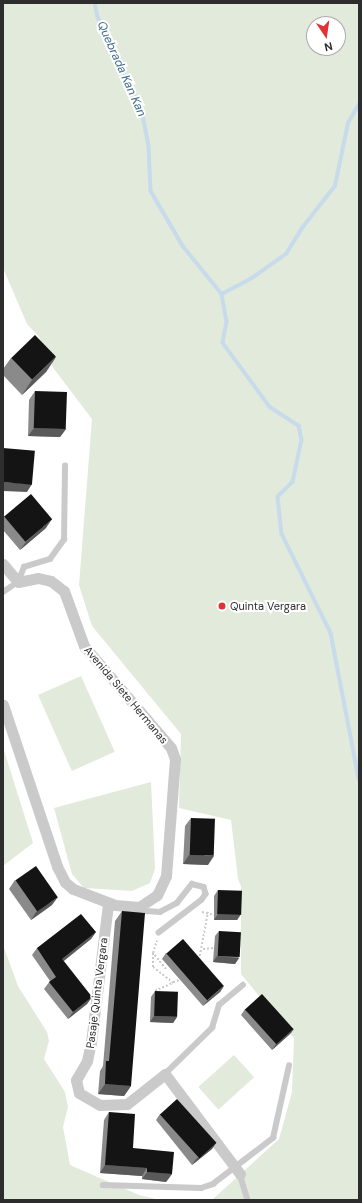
<!DOCTYPE html>
<html>
<head>
<meta charset="utf-8">
<style>
  body { margin:0 }
  #map { position:relative; width:362px; height:1203px; overflow:hidden; background:#fff; font-family:"DM Sans",sans-serif }
  div>[style] { position:absolute }
  .green>* { inset:0; background:#e2eadb; transform-origin:0 0 }
  .stream>* { height:3.5px; margin:-1.75px; padding:0 1.75px; transform-origin:1.75px; border-radius:1.75px; background:#c7dbea }
  .path>* { height:2px; margin-top:-1px; transform-origin:0; background:repeating-linear-gradient(90deg,#cacaca 0 2px,transparent 0 4px) }
  .lane>* { height:5.5px; margin:-2.75px; padding:0 2.75px; transform-origin:2.75px; border-radius:2.75px; background:#cacaca }
  .street>* { height:11px; margin:-5.5px; padding:0 5.5px; transform-origin:5.5px; border-radius:5.5px; background:#cacaca }
  .wall>* { inset:0; background:#8a8a8a }
  .shaded-wall>* { inset:0; background:#5a5a5a }
  .building>* { inset:0; background:#141414; transform-origin:0 0 }
  .dots>* { width:11px; height:11px; translate:-50% -50%; box-sizing:border-box; border:2px solid #fff; border-radius:50% }
  span { translate:-50% -50%; white-space:nowrap; text-align:center; line-height:1.15; -webkit-text-stroke:4px #fff; paint-order:stroke }
  .poi-label { font-size:11px; color:#2d2d2d }
  .left { translate:0 -50%; text-align:left }
  .street-label { font-size:11px; color:#2d2d2d }
  .water-label { font-size:12px; color:#3e6a8d; font-style:italic }
  .frame { position:absolute; inset:0; border:4px solid #2d2d2d; pointer-events:none }
  .north { position:absolute; left:306px; top:16px; width:40px; height:40px; box-sizing:border-box; background:#fff; border:1px solid #ababab; border-radius:50%; rotate:167deg; font-size:11px; font-weight:700; line-height:16px; text-align:center; color:#2d2d2d }
  .north::after { content:''; display:block; margin:auto; width:14px; height:18px; background:#e03337; clip-path:polygon(50% 0,100% 100%,50% 72%,0 100%) }
</style>
</head>
<body>
<div id="map">
  <div class="green">
    <div style="clip-path:polygon(evenodd,3px 3px,359px 3px,359px 1200px,212px 1200px,279px 1139px,292px 1092px,294px 1038px,241px 974px,241px 886px,238px 879px,231px 820px,179px 808px,181px 734px,92px 626px,79px 585px,92px 419px,54px 369px,39px 337px,27px 324px,3px 268px,3px 3px,314px 24px,338px 24px,338px 48px,314px 48px,314px 24px)"></div>
    <div style="left:81px;top:676px;width:83px;height:47px;rotate:66deg"></div>
    <div style="clip-path:polygon(3px 747px,33px 843px,3px 866px)"></div>
    <div style="clip-path:polygon(151px 782px,155px 869px,150px 883px,132px 891px,84px 888px,72px 874px,54px 808px)"></div>
    <div style="clip-path:polygon(3px 945px,18px 986px,47px 1032px,49px 1041px,44px 1059px,65px 1092px,68px 1107px,63px 1127px,70px 1165px,139px 1195px,160px 1200px,3px 1200px)"></div>
    <div style="left:234px;top:1055px;width:30px;height:48px;rotate:48deg"></div>
  </div>
  <div class="stream">
    <div style="left:95px;top:3px;width:14px;rotate:78deg"></div>
    <div style="left:98px;top:17px;width:103px;rotate:64.7deg"></div>
    <div style="left:142px;top:110px;width:38px;rotate:79deg"></div>
    <div style="left:149px;top:147px;width:44px;rotate:87.4deg"></div>
    <div style="left:151px;top:191px;width:64px;rotate:59.8deg"></div>
    <div style="left:183px;top:246px;width:62px;rotate:50.9deg"></div>
    <div style="left:222px;top:294px;width:28px;rotate:80deg"></div>
    <div style="left:227px;top:322px;width:21px;rotate:101deg"></div>
    <div style="left:223px;top:343px;width:79px;rotate:53.7deg"></div>
    <div style="left:270px;top:407px;width:35px;rotate:33deg"></div>
    <div style="left:299px;top:426px;width:14px;rotate:78deg"></div>
    <div style="left:302px;top:440px;width:43px;rotate:102.1deg"></div>
    <div style="left:293px;top:482px;width:21px;rotate:135deg"></div>
    <div style="left:278px;top:497px;width:37px;rotate:84deg"></div>
    <div style="left:282px;top:534px;width:110px;rotate:63.7deg"></div>
    <div style="left:331px;top:633px;width:149px;rotate:79.1deg"></div>
    <div style="left:222px;top:294px;width:34px;rotate:-28deg"></div>
    <div style="left:252px;top:278px;width:42px;rotate:-35.2deg"></div>
    <div style="left:286px;top:254px;width:31px;rotate:-58deg"></div>
    <div style="left:302px;top:228px;width:53px;rotate:-51.8deg"></div>
    <div style="left:335px;top:186px;width:64px;rotate:-78.3deg"></div>
    <div style="left:348px;top:123px;width:22px;rotate:-60deg"></div>
  </div>
  <div class="path">
    <div style="left:202px;top:912px;width:12px;rotate:14deg"></div>
    <div style="left:203px;top:949px;width:11px;rotate:-5deg"></div>
    <div style="left:153px;top:953px;width:13px;rotate:-72deg"></div>
    <div style="left:199px;top:960px;width:49px;rotate:-79.4deg"></div>
    <div style="left:166px;top:969px;width:21px;rotate:-129deg"></div>
    <div style="left:153px;top:953px;width:14px;rotate:90deg"></div>
    <div style="left:153px;top:967px;width:28px;rotate:38deg"></div>
    <div style="left:155px;top:991px;width:29px;rotate:-25deg"></div>
  </div>
  <div class="lane">
    <div style="left:3px;top:592px;width:18px;rotate:-34deg"></div>
    <div style="left:18px;top:582px;width:16px;rotate:-68deg"></div>
    <div style="left:24px;top:567px;width:27px;rotate:-17deg"></div>
    <div style="left:50px;top:559px;width:24px;rotate:-54deg"></div>
    <div style="left:64px;top:540px;width:74px;rotate:-89.2deg"></div>
    <div style="left:139px;top:907px;width:9px;rotate:27deg"></div>
    <div style="left:147px;top:911px;width:13px;rotate:4deg"></div>
    <div style="left:160px;top:912px;width:19px;rotate:-28deg"></div>
    <div style="left:177px;top:903px;width:24px;rotate:-52deg"></div>
    <div style="left:192px;top:884px;width:12px;rotate:14deg"></div>
    <div style="left:204px;top:887px;width:7px;rotate:74deg"></div>
    <div style="left:206px;top:894px;width:7px;rotate:124deg"></div>
    <div style="left:202px;top:900px;width:54px;rotate:142.5deg"></div>
    <div style="left:165px;top:1074px;width:66px;rotate:-44.4deg"></div>
    <div style="left:212px;top:1028px;width:24px;rotate:-73deg"></div>
    <div style="left:219px;top:1005px;width:31px;rotate:-40deg"></div>
    <div style="left:240px;top:1174px;width:27px;rotate:73deg"></div>
    <div style="left:103px;top:1185px;width:98px;rotate:1.8deg"></div>
    <div style="left:201px;top:1188px;width:13px;rotate:-18deg"></div>
    <div style="left:213px;top:1184px;width:76px;rotate:-37.5deg"></div>
    <div style="left:273px;top:1138px;width:74px;rotate:-77.5deg"></div>
  </div>
  <div class="street">
    <div style="left:3px;top:564px;width:23px;rotate:50deg"></div>
    <div style="left:18px;top:582px;width:20px;rotate:-11deg"></div>
    <div style="left:38px;top:578px;width:13px;rotate:13deg"></div>
    <div style="left:51px;top:581px;width:16px;rotate:38deg"></div>
    <div style="left:64px;top:591px;width:59px;rotate:70deg"></div>
    <div style="left:84px;top:646px;width:134px;rotate:49.5deg"></div>
    <div style="left:171px;top:748px;width:12px;rotate:70deg"></div>
    <div style="left:175px;top:759px;width:117px;rotate:94.4deg"></div>
    <div style="left:166px;top:876px;width:21px;rotate:115deg"></div>
    <div style="left:157px;top:895px;width:22px;rotate:146deg"></div>
    <div style="left:139px;top:907px;width:24px;rotate:-175deg"></div>
    <div style="left:115px;top:905px;width:45px;rotate:-159.1deg"></div>
    <div style="left:73px;top:889px;width:11px;rotate:-139deg"></div>
    <div style="left:65px;top:882px;width:18px;rotate:-117deg"></div>
    <div style="left:57px;top:866px;width:170px;rotate:-108.5deg"></div>
    <div style="left:108px;top:904px;width:139px;rotate:97deg"></div>
    <div style="left:91px;top:1042px;width:19px;rotate:102deg"></div>
    <div style="left:87px;top:1061px;width:22px;rotate:120deg"></div>
    <div style="left:76px;top:1080px;width:13px;rotate:77deg"></div>
    <div style="left:79px;top:1093px;width:24px;rotate:30deg"></div>
    <div style="left:100px;top:1105px;width:27px;rotate:-2deg"></div>
    <div style="left:127px;top:1104px;width:48px;rotate:-38.3deg"></div>
    <div style="left:165px;top:1074px;width:125px;rotate:53.1deg"></div>
  </div>
  <div class="wall">
    <div style="clip-path:polygon(56px 357px,46px 372px,22px 395px,3px 375px,3px 369px,11px 358px)"></div>
    <div style="clip-path:polygon(35px 391px,66px 429px,60px 437px,28px 436px,29px 400px)"></div>
    <div style="clip-path:polygon(4px 516px,46px 528px,20px 550px,3px 530px,3px 518px)"></div>
    <div style="clip-path:polygon(191px 818px,208px 865px,183px 864px,185px 826px)"></div>
    <div style="clip-path:polygon(15px 880px,52px 905px,31px 920px,9px 889px)"></div>
    <div style="clip-path:polygon(218px 890px,241px 914px,237px 920px,214px 920px,214px 896px)"></div>
    <div style="clip-path:polygon(122px 911px,131px 1086px,124px 1096px,98px 1094px,100px 1071px,103px 1066px,115px 921px)"></div>
    <div style="clip-path:polygon(219px 931px,239px 958px,235px 964px,213px 962px,215px 936px)"></div>
    <div style="clip-path:polygon(96px 932px,91px 939px,64px 961px,92px 997px,87px 1004px,68px 1019px,44px 989px,50px 981px,32px 955px,37px 948px)"></div>
    <div style="clip-path:polygon(166px 953px,224px 986px,220px 992px,203px 1006px,162px 959px)"></div>
    <div style="clip-path:polygon(155px 991px,177px 1017px,173px 1023px,150px 1022px,151px 997px)"></div>
    <div style="clip-path:polygon(245px 1009px,294px 1029px,290px 1034px,272px 1050px,241px 1015px)"></div>
    <div style="clip-path:polygon(109px 1112px,133px 1148px,172px 1174px,166px 1182px,142px 1179px,142px 1176px,100px 1173px,104px 1120px)"></div>
    <div style="clip-path:polygon(160px 1114px,216px 1143px,212px 1149px,192px 1165px,156px 1120px)"></div>
  </div>
  <div class="shaded-wall">
    <div style="clip-path:polygon(56px 357px,46px 372px,22px 395px,32px 380px)"></div>
    <div style="clip-path:polygon(34px 428px,66px 429px,60px 437px,28px 436px)"></div>
    <div style="clip-path:polygon(3px 482px,32px 484px,27px 492px,3px 491px)"></div>
    <div style="clip-path:polygon(52px 519px,46px 528px,20px 550px,26px 542px)"></div>
    <div style="clip-path:polygon(189px 855px,214px 856px,208px 865px,183px 864px)"></div>
    <div style="clip-path:polygon(58px 897px,52px 905px,31px 920px,36px 912px)"></div>
    <div style="clip-path:polygon(218px 914px,241px 914px,237px 920px,214px 920px)"></div>
    <div style="clip-path:polygon(96px 932px,91px 939px,57px 966px,62px 959px)"></div>
    <div style="clip-path:polygon(217px 956px,239px 958px,235px 964px,213px 962px)"></div>
    <div style="clip-path:polygon(224px 986px,220px 992px,203px 1006px,207px 1001px)"></div>
    <div style="clip-path:polygon(92px 997px,87px 1004px,68px 1019px,73px 1012px)"></div>
    <div style="clip-path:polygon(154px 1016px,177px 1017px,173px 1023px,150px 1022px)"></div>
    <div style="clip-path:polygon(294px 1029px,290px 1034px,272px 1050px,276px 1044px)"></div>
    <div style="clip-path:polygon(105px 1084px,131px 1086px,124px 1096px,98px 1094px)"></div>
    <div style="clip-path:polygon(216px 1143px,212px 1149px,192px 1165px,196px 1159px)"></div>
    <div style="clip-path:polygon(105px 1165px,147px 1168px,142px 1176px,100px 1173px)"></div>
    <div style="clip-path:polygon(147px 1172px,172px 1174px,166px 1182px,142px 1179px)"></div>
  </div>
  <div class="building">
    <div style="left:35px;top:335px;width:30px;height:33px;rotate:46deg"></div>
    <div style="left:35px;top:391px;width:32px;height:37px;rotate:2deg"></div>
    <div style="left:3px;top:448px;width:32px;height:34px;rotate:5deg"></div>
    <div style="left:31px;top:494px;width:33px;height:35px;rotate:50deg"></div>
    <div style="left:191px;top:818px;width:24px;height:37px;rotate:2deg"></div>
    <div style="left:36px;top:866px;width:38px;height:25px;rotate:55deg"></div>
    <div style="left:218px;top:890px;width:24px;height:24px;rotate:2deg"></div>
    <div style="clip-path:polygon(122px 911px,145px 913px,131px 1086px,105px 1084px,106px 1061px,109px 1061px)"></div>
    <div style="clip-path:polygon(81px 914px,96px 932px,62px 959px,92px 997px,73px 1012px,49px 982px,56px 977px,37px 948px)"></div>
    <div style="left:219px;top:931px;width:22px;height:25px;rotate:3deg"></div>
    <div style="left:183px;top:939px;width:62px;height:22px;rotate:49deg"></div>
    <div style="left:155px;top:991px;width:23px;height:25px;rotate:2deg"></div>
    <div style="left:262px;top:994px;width:47px;height:23px;rotate:48deg"></div>
    <div style="left:177px;top:1099px;width:59px;height:23px;rotate:48deg"></div>
    <div style="clip-path:polygon(109px 1112px,135px 1114px,133px 1148px,174px 1152px,172px 1174px,147px 1172px,147px 1168px,105px 1165px)"></div>
  </div>
  <div class="dots">
    <div style="left:222px;top:606px;background:#e03337"></div>
  </div>
  <div class="poi-label">
    <span class="left" style="left:230px;top:606px">Quinta Vergara</span>
  </div>
  <div class="street-label">
    <span style="left:126px;top:695px;rotate:50deg">Avenida Siete Hermanas</span>
    <span style="left:97px;top:993px;rotate:-83deg">Pasaje Quinta Vergara</span>
  </div>
  <div class="water-label">
    <span style="left:121px;top:69px;rotate:66deg">Quebrada Kan Kan</span>
  </div>
  <div class="frame"></div>
  <div class="north">N</div>
</div>
</body>
</html>
